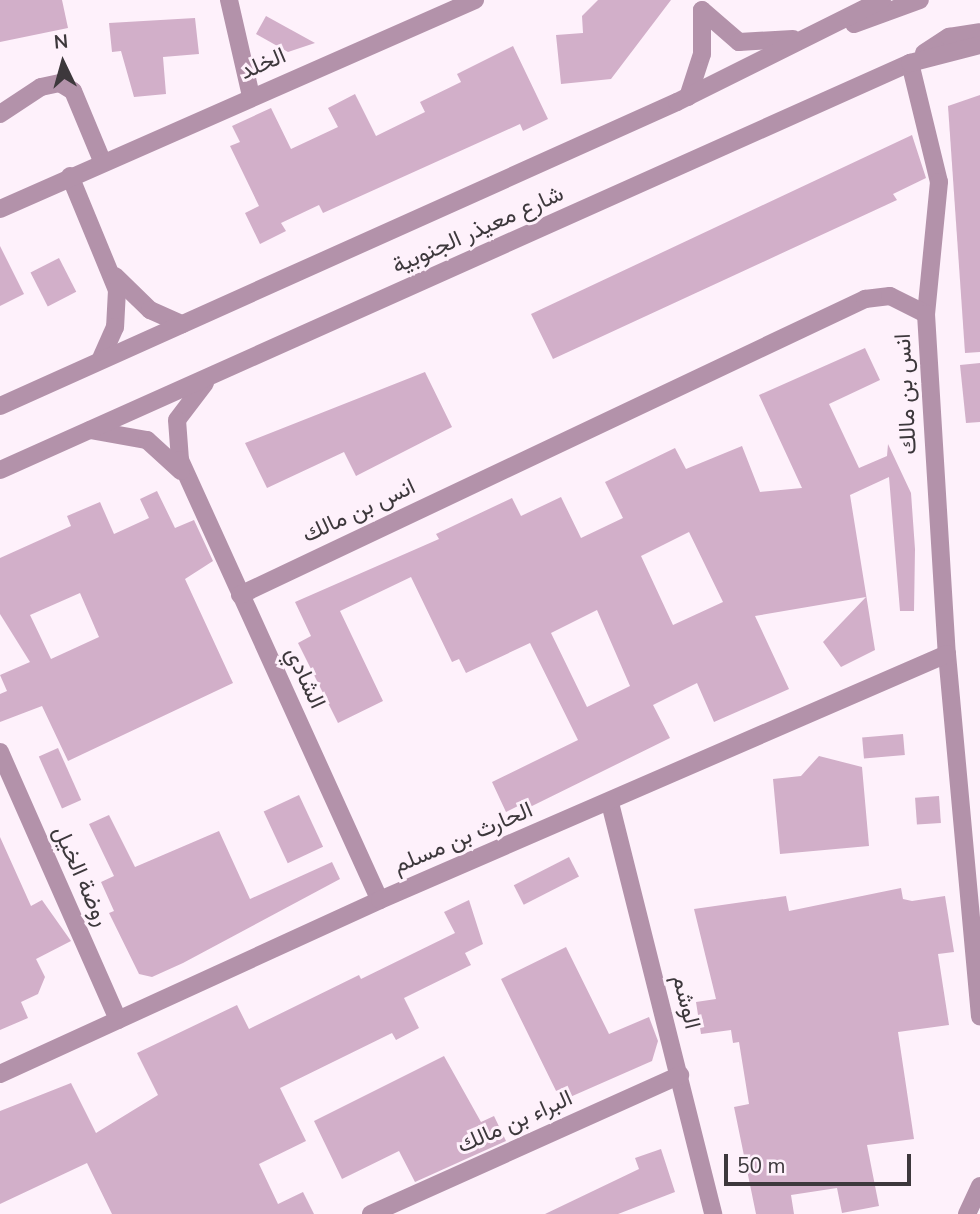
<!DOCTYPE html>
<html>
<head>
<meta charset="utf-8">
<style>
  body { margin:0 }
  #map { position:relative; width:980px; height:1214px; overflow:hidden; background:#fef1fb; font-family:"Nunito Sans",Vazirmatn,sans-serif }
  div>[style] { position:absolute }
  .building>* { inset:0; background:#d2afc9; transform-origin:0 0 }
  .minor>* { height:18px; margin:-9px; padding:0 9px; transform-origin:9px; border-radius:9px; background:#b392aa }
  span { translate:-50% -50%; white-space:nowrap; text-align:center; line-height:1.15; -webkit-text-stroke:6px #fef1fb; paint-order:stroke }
  .street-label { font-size:23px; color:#3d383c }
  .north { position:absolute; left:28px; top:28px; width:70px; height:70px; -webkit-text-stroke:5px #fef1fb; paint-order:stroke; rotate:355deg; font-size:19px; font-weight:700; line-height:28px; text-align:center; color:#3d383c }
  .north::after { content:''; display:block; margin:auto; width:24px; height:32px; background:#3d383c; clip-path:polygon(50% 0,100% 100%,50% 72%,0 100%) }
  .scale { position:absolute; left:724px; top:1154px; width:187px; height:32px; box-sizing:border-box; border:4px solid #3d383c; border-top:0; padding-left:9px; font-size:21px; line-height:24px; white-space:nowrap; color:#3d383c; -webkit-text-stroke:5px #fef1fb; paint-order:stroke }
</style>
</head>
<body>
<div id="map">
  <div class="building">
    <div style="clip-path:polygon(0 0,62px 0,68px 28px,0 42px)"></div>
    <div style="clip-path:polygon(598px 0,671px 0,611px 79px,561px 84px,556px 35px,583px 33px,582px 16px)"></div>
    <div style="clip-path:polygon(266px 16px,315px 43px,288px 52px,256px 34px)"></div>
    <div style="clip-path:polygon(195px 18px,199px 54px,163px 57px,166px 94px,134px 97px,121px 51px,112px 52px,109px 23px)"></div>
    <div style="clip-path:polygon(513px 46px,548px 119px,523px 131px,520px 124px,323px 213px,319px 205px,281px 223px,286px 231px,260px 244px,245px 213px,259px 206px,230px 146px,240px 142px,232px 126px,271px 108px,291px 149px,338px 127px,328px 108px,355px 94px,376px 136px,425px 112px,420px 102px,461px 82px,457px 74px)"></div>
    <div style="clip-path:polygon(980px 95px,980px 352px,965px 353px,948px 106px)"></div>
    <div style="clip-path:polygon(912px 135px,926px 178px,893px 194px,897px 200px,553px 359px,531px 314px)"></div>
    <div style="clip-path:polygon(0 246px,24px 294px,0 306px)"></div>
    <div style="left:59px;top:258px;width:38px;height:32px;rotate:63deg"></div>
    <div style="clip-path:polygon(evenodd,865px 348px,880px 380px,829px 404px,859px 468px,887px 456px,888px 444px,911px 493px,915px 549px,914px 611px,900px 611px,889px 477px,850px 495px,875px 650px,841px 667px,823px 642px,866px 597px,755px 616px,789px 689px,714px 722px,697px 683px,653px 705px,670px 738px,530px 807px,528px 801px,506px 812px,492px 782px,578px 740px,530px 643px,466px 673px,459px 659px,452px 662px,411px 577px,340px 611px,383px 701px,338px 723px,298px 643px,311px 636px,295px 602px,439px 539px,436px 534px,512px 498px,521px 516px,561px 497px,581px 538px,623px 518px,605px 482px,675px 448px,686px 469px,742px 446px,760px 492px,802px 488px,759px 395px,865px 348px,689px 532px,723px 602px,673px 625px,641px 556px,689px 532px,865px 348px,597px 610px,630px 686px,587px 707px,551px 633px,597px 610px)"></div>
    <div style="clip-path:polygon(980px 363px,980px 422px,966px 423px,960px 365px)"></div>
    <div style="clip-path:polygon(425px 372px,452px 427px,356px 476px,344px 452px,267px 488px,245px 443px)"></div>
    <div style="clip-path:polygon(evenodd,157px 491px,175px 528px,194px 520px,213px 561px,185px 579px,233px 683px,68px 761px,42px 706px,0 722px,0 694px,7px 691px,0 675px,30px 662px,0 614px,0 558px,71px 526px,67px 516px,100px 502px,114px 534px,149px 518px,140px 499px,157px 491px,80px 593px,99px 637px,51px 659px,30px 615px,80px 593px)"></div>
    <div style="left:903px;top:734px;width:21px;height:41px;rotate:85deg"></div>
    <div style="left:58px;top:748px;width:57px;height:21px;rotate:66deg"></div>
    <div style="clip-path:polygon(819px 756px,862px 767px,869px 846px,780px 854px,773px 779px,801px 776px)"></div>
    <div style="left:299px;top:795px;width:57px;height:39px;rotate:65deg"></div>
    <div style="left:939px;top:796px;width:27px;height:24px;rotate:86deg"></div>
    <div style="clip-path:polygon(109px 815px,135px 867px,219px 831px,250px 899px,332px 862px,340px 879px,183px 963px,152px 977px,139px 974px,109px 913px,114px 911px,101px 882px,114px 876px,89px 824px)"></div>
    <div style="clip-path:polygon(0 837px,31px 906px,42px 900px,71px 941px,36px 959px,45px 977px,38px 994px,21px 1002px,28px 1018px,0 1030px)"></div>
    <div style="left:569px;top:857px;width:22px;height:62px;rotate:63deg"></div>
    <div style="clip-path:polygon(901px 888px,903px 899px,912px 901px,945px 896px,954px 952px,938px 954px,949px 1025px,898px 1032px,914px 1139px,867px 1145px,879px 1206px,842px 1213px,837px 1188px,791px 1195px,794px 1214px,756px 1214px,734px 1107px,749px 1104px,739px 1042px,733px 1043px,731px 1030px,701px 1034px,696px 1002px,716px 999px,694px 909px,786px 896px,789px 911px)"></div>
    <div style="clip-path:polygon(469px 900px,483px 944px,465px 953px,471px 965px,404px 998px,419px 1028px,396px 1040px,392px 1033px,280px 1088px,306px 1141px,259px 1164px,278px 1204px,303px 1192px,314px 1214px,112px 1214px,87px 1163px,0 1204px,0 1111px,71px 1083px,96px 1133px,158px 1095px,137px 1053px,237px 1005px,249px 1029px,359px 975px,361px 979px,455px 933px,444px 912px)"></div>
    <div style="clip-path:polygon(566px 947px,609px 1034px,649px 1017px,658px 1041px,652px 1061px,561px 1101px,501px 979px)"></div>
    <div style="clip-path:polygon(444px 1056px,481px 1122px,494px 1116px,506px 1141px,415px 1182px,399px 1151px,342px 1179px,314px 1121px)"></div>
    <div style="clip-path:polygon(661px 1149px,675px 1192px,618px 1214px,545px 1214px,639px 1169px,635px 1158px)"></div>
  </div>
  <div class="minor">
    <div style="left:229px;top:0;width:98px;rotate:77.1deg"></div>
    <div style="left:702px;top:10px;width:49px;rotate:40.9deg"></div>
    <div style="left:739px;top:42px;width:54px;rotate:-3.2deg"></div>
    <div style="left:854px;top:24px;width:70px;rotate:-20deg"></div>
    <div style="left:924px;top:53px;width:30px;rotate:-33deg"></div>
    <div style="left:949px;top:37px;width:31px;rotate:-9deg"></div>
    <div style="left:910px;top:63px;width:122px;rotate:76.3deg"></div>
    <div style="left:939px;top:182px;width:133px;rotate:95.6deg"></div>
    <div style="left:688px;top:97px;width:45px;rotate:-72deg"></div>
    <div style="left:702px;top:54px;width:44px;rotate:-90deg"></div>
    <div style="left:0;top:114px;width:49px;rotate:-33.4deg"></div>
    <div style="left:41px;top:87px;width:19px;rotate:-12deg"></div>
    <div style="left:60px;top:83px;width:15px;rotate:32deg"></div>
    <div style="left:73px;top:91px;width:78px;rotate:67.4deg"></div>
    <div style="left:70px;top:176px;width:123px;rotate:67.6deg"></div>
    <div style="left:117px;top:290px;width:37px;rotate:93deg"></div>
    <div style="left:115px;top:327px;width:36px;rotate:114deg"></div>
    <div style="left:0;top:209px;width:519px;rotate:-23.75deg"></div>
    <div style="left:115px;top:276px;width:49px;rotate:44.2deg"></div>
    <div style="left:150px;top:310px;width:35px;rotate:24deg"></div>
    <div style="left:205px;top:383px;width:46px;rotate:127.1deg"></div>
    <div style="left:177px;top:420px;width:40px;rotate:85.7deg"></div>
    <div style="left:180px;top:460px;width:483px;rotate:65.6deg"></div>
    <div style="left:0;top:406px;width:742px;rotate:-24.18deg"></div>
    <div style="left:677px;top:102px;width:229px;rotate:-26.5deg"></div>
    <div style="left:90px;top:430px;width:58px;rotate:10deg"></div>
    <div style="left:147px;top:440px;width:46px;rotate:42.4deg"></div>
    <div style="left:0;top:470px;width:997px;rotate:-24.1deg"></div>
    <div style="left:910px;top:63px;width:72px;rotate:-14.4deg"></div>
    <div style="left:240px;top:595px;width:692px;rotate:-25.34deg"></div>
    <div style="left:865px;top:299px;width:25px;rotate:-7deg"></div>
    <div style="left:890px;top:296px;width:40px;rotate:26.6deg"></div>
    <div style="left:926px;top:314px;width:341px;rotate:86.5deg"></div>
    <div style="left:947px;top:654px;width:364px;rotate:84.8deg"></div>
    <div style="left:0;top:752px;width:293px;rotate:66.2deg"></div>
    <div style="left:610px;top:803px;width:424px;rotate:75.9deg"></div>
    <div style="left:0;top:1074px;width:418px;rotate:-24.6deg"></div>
    <div style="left:380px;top:900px;width:618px;rotate:-23.45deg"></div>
    <div style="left:371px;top:1214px;width:339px;rotate:-24.2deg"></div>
    <div style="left:967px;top:1214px;width:31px;rotate:-65deg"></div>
  </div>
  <div class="street-label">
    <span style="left:263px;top:64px;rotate:-23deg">الخلد</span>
    <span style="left:478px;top:230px;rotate:-24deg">شارع معيذر الجنوبية</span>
    <span style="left:906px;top:394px;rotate:-93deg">انس بن مالك</span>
    <span style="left:359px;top:511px;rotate:-25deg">انس بن مالك</span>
    <span style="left:305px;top:678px;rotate:65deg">الشادي</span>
    <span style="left:463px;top:838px;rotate:-23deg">الحارث بن مسلم</span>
    <span style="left:81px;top:876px;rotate:66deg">روضة الخيل</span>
    <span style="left:686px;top:1002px;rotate:76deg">الوشم</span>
    <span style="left:515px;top:1122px;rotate:-24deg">البراء بن مالك</span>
  </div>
  <div class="north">N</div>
  <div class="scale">50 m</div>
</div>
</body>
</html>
